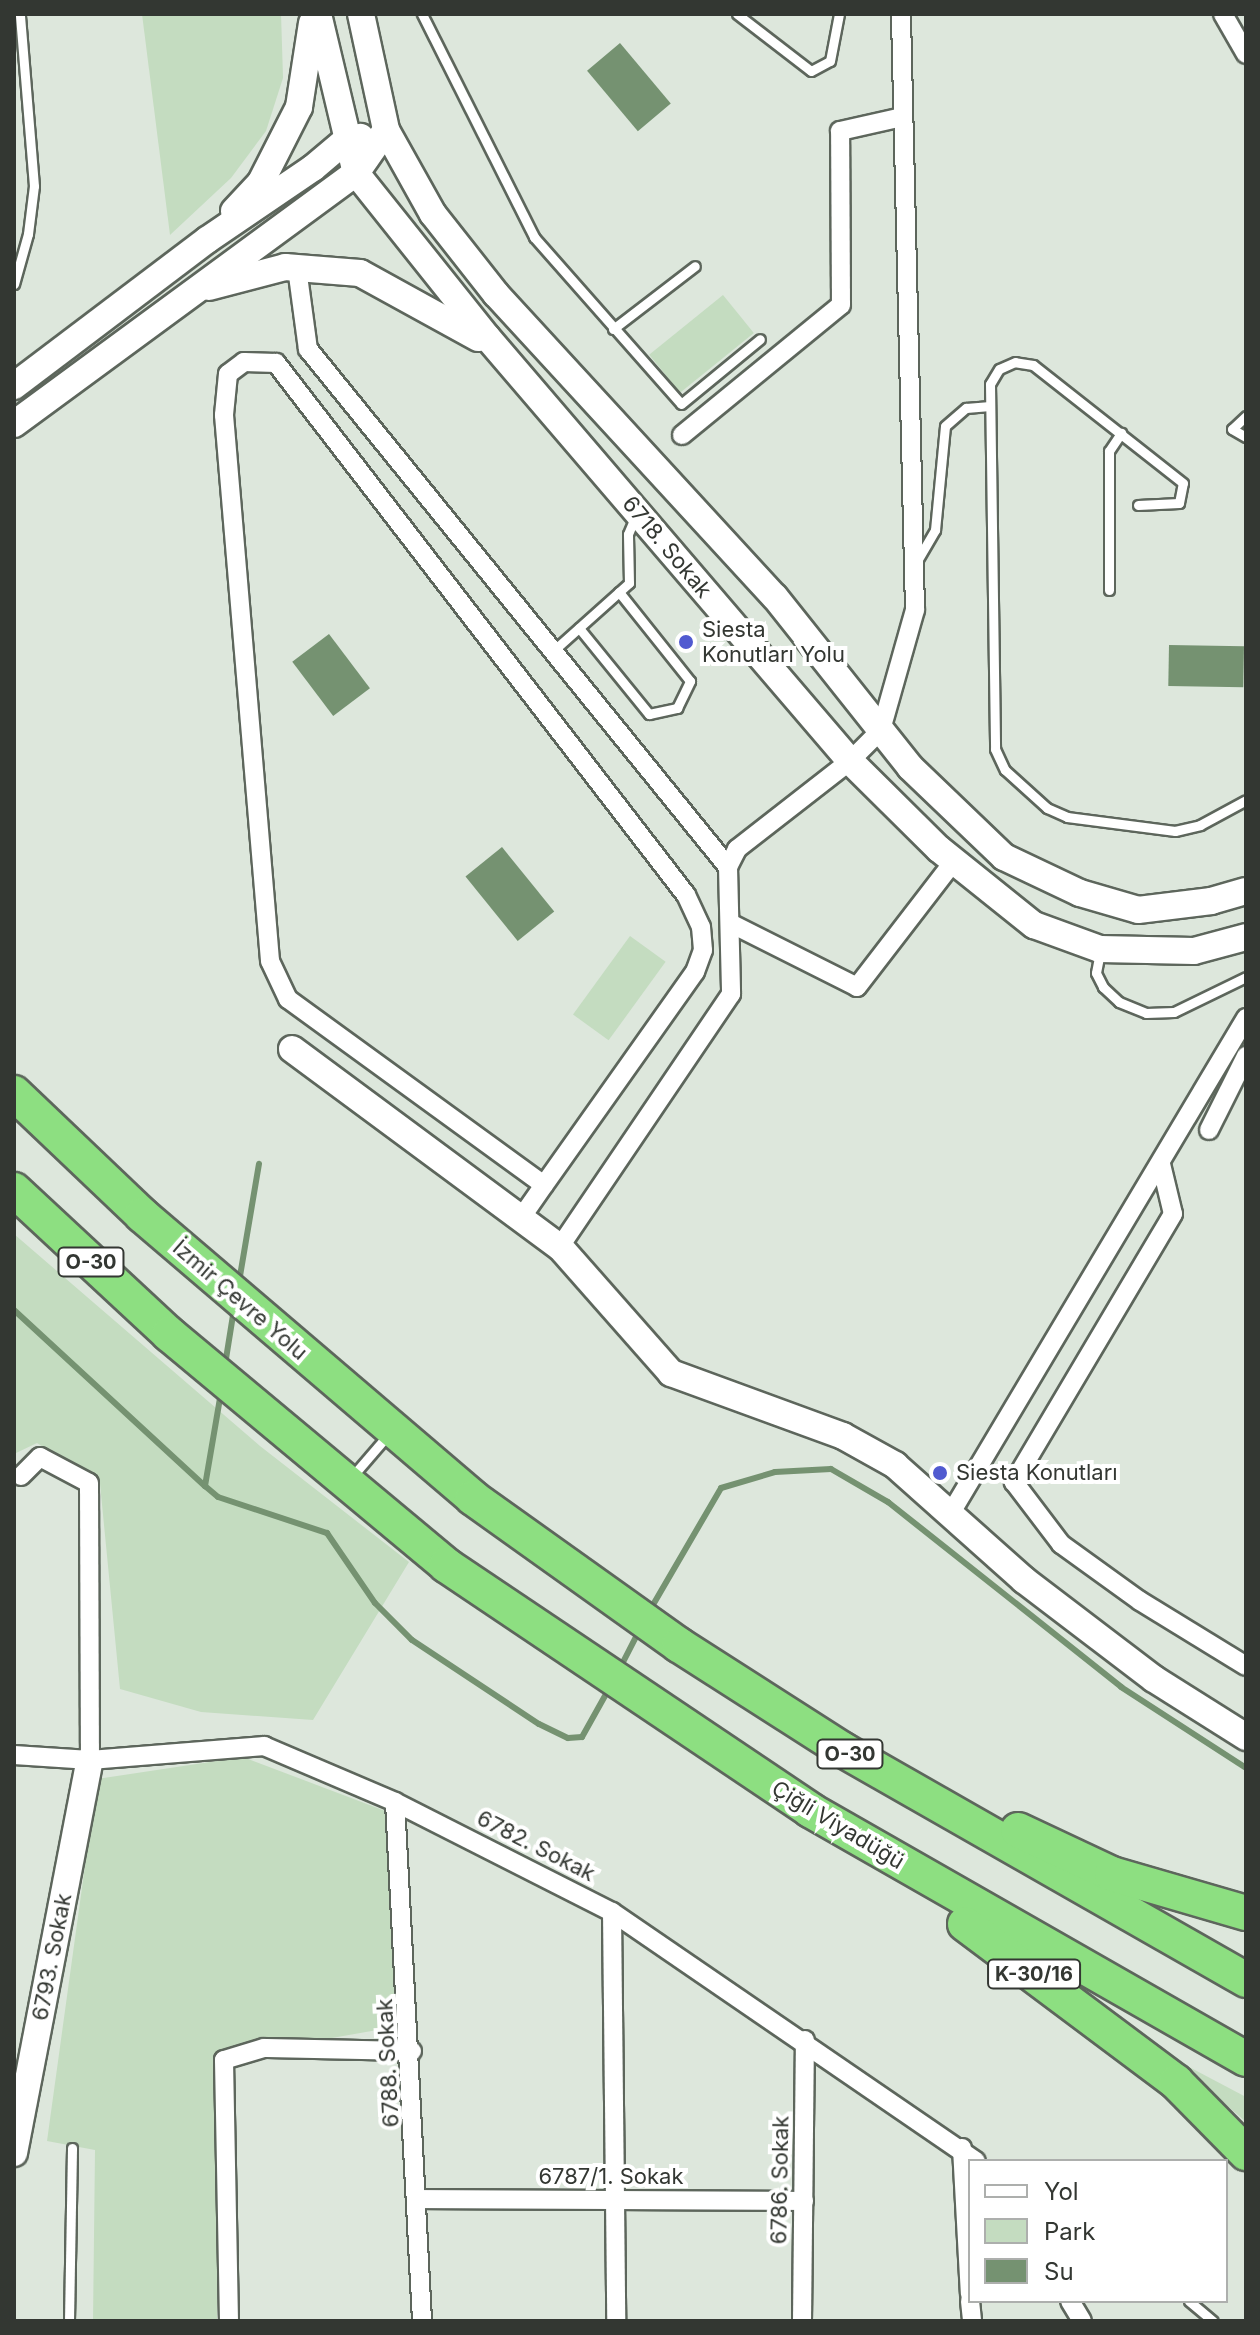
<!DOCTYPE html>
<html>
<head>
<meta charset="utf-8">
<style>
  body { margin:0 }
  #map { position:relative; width:1260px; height:2335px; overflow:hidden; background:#dde7dc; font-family:Inter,sans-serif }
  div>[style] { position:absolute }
  .green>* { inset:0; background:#c4dcc0; transform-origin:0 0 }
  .water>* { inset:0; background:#759271; transform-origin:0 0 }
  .stream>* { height:6px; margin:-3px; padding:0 3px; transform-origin:3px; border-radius:3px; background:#759271 }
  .roads { filter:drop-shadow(2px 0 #5d665c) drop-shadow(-2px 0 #5d665c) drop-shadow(0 2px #5d665c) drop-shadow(0 -2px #5d665c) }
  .lane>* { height:9px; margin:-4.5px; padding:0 4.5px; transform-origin:4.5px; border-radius:4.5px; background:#fff }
  .street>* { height:18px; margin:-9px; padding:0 9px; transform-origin:9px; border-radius:9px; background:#fff }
  .secondary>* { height:26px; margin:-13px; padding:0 13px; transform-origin:13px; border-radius:13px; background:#fff }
  .highway>* { height:34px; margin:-17px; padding:0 17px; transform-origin:17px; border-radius:17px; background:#8ddf81 }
  .dots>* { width:22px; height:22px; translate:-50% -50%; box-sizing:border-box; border:4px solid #fff; border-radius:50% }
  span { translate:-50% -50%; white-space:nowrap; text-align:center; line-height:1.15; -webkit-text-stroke:8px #fff; paint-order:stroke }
  .shield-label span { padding:2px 6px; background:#fff; border:2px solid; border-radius:6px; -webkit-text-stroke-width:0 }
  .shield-label { font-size:20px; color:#333732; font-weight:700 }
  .street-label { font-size:22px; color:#333732 }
  .poi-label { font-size:22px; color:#333732 }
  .left { translate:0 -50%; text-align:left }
  .frame { position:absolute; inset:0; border:16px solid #333732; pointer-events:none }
  .legend { position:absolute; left:968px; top:2159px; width:260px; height:144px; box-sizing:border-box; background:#fff; border:2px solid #adafad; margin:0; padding:10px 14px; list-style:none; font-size:24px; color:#333732 }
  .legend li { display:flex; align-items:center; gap:16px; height:40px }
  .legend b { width:40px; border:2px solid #adafad }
</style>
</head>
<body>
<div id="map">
  <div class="green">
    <div style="clip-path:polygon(142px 14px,281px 14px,283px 78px,266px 131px,231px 178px,170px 235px)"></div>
    <div style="left:723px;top:295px;width:49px;height:95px;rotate:51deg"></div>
    <div style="left:630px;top:936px;width:44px;height:97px;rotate:36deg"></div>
    <div style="clip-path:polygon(14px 1234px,260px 1446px,409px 1562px,313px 1720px,201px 1712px,120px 1689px,100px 1484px,37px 1443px,14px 1454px)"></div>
    <div style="clip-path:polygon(243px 1757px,388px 1812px,400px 2026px,218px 2058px,217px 2321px,93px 2321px,95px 2150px,47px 2141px,97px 1779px)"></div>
    <div style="clip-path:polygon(1174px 2059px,1246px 2097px,1246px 2122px)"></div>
  </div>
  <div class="water">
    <div style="left:620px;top:43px;width:79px;height:43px;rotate:50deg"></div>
    <div style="left:329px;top:634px;width:68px;height:46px;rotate:53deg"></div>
    <div style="left:1169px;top:645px;width:75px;height:41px;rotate:1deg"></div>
    <div style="left:502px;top:847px;width:83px;height:47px;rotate:51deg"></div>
  </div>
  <div class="stream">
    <div style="left:239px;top:1282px;width:120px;rotate:-80.4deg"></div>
    <div style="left:14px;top:1310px;width:260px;rotate:42.7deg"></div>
    <div style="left:205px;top:1486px;width:17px;rotate:40deg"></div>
    <div style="left:218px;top:1497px;width:115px;rotate:18.3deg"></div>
    <div style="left:327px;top:1533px;width:85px;rotate:55.6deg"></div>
    <div style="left:375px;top:1603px;width:52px;rotate:45deg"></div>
    <div style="left:412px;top:1640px;width:152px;rotate:33.5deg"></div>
    <div style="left:539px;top:1724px;width:32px;rotate:26deg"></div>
    <div style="left:568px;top:1738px;width:14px;rotate:-4deg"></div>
    <div style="left:582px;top:1737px;width:57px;rotate:-60.8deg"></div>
    <div style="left:225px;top:1365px;width:57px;rotate:-80.9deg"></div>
    <div style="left:205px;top:1486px;width:95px;rotate:-80.3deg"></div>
    <div style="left:650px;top:1610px;width:141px;rotate:-59.8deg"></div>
    <div style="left:721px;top:1488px;width:56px;rotate:-16.5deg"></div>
    <div style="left:775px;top:1472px;width:56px;rotate:-3.1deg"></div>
    <div style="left:831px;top:1469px;width:66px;rotate:30.1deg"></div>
    <div style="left:888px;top:1502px;width:298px;rotate:38.4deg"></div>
    <div style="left:1121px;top:1687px;width:149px;rotate:32.9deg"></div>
    <div style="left:619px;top:1670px;width:44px;rotate:-62.9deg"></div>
  </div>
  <div class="roads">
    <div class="lane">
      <div style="left:422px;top:14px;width:250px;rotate:63.3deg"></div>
      <div style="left:534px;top:237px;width:222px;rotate:48.6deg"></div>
      <div style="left:681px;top:404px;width:102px;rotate:-39.4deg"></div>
      <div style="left:737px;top:14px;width:93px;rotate:37.6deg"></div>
      <div style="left:811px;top:71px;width:21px;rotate:-28deg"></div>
      <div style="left:830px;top:61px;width:48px;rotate:-79.2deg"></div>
      <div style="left:14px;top:284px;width:52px;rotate:-74.4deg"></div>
      <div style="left:28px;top:234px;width:48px;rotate:-82.9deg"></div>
      <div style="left:34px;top:186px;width:173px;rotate:-94.7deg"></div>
      <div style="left:613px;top:329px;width:103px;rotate:-37.5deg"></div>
      <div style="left:1246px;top:416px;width:19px;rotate:137deg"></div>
      <div style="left:1232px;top:429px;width:16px;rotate:30deg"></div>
      <div style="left:1138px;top:505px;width:41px;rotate:-2.8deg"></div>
      <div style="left:1179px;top:503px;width:20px;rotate:-79deg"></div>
      <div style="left:1183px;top:483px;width:191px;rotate:-141.8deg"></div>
      <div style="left:1033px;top:365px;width:18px;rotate:-171deg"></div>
      <div style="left:1015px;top:362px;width:17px;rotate:156deg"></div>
      <div style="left:999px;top:369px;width:17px;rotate:121deg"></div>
      <div style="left:990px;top:384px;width:365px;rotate:89.2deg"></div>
      <div style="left:995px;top:749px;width:23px;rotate:65deg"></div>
      <div style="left:1005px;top:770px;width:57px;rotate:42.1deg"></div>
      <div style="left:1047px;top:808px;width:22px;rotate:24deg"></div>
      <div style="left:1067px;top:817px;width:109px;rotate:7.4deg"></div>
      <div style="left:1175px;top:831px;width:26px;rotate:-13deg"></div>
      <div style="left:1200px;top:825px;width:52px;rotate:-28.5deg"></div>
      <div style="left:914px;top:566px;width:42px;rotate:-59.7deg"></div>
      <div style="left:935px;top:530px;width:104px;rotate:-84.5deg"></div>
      <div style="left:945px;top:426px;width:28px;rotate:-41deg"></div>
      <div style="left:966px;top:408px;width:24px;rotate:-5deg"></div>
      <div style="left:1109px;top:590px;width:139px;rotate:-90deg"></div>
      <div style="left:1109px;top:451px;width:22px;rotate:-56deg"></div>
      <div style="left:579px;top:628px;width:111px;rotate:50.9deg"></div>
      <div style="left:649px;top:714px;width:29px;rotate:-12deg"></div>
      <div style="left:677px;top:708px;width:30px;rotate:-64deg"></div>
      <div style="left:690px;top:681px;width:114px;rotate:-128.6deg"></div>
      <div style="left:553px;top:651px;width:102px;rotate:-41.8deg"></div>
      <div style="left:629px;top:583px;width:49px;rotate:-91.2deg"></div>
      <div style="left:628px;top:534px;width:21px;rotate:-67deg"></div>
      <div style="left:1100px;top:952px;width:21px;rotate:101deg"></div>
      <div style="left:1096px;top:973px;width:16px;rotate:63deg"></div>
      <div style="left:1103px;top:987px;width:22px;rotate:43deg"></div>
      <div style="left:1119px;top:1002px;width:29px;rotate:22deg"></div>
      <div style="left:1146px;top:1013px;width:28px;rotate:-2deg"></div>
      <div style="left:1174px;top:1012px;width:80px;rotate:-25.9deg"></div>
      <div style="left:350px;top:1479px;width:57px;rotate:-49.3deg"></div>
      <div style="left:1189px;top:2301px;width:31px;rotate:40deg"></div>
      <div style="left:69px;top:2321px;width:173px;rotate:-89deg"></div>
    </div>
    <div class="street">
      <div style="left:1223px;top:14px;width:46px;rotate:60.1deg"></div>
      <div style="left:297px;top:268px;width:82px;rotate:82.3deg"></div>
      <div style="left:308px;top:349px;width:667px;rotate:50.96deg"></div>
      <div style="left:728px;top:867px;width:127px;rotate:88.6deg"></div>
      <div style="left:731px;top:994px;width:305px;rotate:124.1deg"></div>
      <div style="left:682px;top:435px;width:205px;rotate:-39.3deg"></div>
      <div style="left:841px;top:305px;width:174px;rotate:-90.3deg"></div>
      <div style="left:840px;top:131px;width:64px;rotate:-12.7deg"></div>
      <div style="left:728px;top:867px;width:20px;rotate:-63deg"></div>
      <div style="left:737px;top:849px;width:143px;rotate:-37.9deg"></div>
      <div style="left:850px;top:761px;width:44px;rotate:-45deg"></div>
      <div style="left:881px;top:730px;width:125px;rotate:-74.2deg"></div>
      <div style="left:915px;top:610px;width:596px;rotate:-91.35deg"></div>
      <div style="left:730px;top:923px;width:142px;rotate:26.7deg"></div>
      <div style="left:857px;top:987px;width:159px;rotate:-52.4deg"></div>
      <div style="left:1209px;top:1130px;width:83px;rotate:-63.4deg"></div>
      <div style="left:1161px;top:1164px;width:51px;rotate:76.5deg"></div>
      <div style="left:1173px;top:1214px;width:312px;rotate:120.7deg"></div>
      <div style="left:1014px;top:1482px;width:78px;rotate:52.8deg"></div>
      <div style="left:1061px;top:1544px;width:97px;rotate:35.8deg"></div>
      <div style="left:1140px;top:1601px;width:124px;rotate:31.5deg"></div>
      <div style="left:521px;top:1218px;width:40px;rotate:-55.1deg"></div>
      <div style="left:544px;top:1185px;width:261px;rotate:-54.7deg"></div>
      <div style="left:695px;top:972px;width:23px;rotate:-70deg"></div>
      <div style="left:703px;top:950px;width:23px;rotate:-95deg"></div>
      <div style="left:701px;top:927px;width:35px;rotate:-115deg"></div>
      <div style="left:686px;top:895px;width:672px;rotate:-127.62deg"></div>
      <div style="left:276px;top:363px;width:32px;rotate:-178deg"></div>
      <div style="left:244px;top:362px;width:20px;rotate:143deg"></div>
      <div style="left:228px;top:374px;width:41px;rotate:95.6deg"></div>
      <div style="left:224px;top:415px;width:548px;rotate:85.18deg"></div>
      <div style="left:270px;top:961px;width:42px;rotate:64.7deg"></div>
      <div style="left:288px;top:999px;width:316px;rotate:36deg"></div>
      <div style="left:21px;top:1476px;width:27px;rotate:-45deg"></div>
      <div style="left:40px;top:1457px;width:55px;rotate:28deg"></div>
      <div style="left:89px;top:1483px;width:277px;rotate:89.8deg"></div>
      <div style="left:952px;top:1511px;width:574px;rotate:-59.19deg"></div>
      <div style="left:14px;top:1755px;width:76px;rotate:3.8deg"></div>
      <div style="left:90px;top:1760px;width:175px;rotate:-4.6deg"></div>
      <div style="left:264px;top:1746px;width:142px;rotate:23.1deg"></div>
      <div style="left:395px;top:1802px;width:243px;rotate:26.9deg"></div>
      <div style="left:612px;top:1912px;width:441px;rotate:34.4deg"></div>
      <div style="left:395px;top:1802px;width:520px;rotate:87.02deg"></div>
      <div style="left:612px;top:1912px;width:409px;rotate:89.4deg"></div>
      <div style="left:962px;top:2148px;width:146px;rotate:86.9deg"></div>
      <div style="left:419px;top:2199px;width:385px;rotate:0.3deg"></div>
      <div style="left:970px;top:2301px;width:20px;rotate:84deg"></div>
      <div style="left:1070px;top:2301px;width:23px;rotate:59deg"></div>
      <div style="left:229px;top:2321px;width:261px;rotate:-91.1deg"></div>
      <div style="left:224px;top:2060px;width:42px;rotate:-16.7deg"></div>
      <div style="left:264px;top:2048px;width:148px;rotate:1.2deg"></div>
      <div style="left:802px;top:2321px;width:281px;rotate:-89.4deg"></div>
    </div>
    <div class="secondary">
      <div style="left:318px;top:14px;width:163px;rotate:76.6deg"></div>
      <div style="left:356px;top:173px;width:210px;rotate:51.4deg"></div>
      <div style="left:487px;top:337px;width:558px;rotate:49.43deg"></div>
      <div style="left:850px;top:761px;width:125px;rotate:44.7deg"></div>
      <div style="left:939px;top:849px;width:122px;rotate:38.7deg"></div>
      <div style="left:1034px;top:925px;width:70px;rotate:20deg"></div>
      <div style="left:1100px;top:949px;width:94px;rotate:1.2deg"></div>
      <div style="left:1194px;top:951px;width:54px;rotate:-15.1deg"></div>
      <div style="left:361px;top:14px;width:119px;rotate:77.8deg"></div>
      <div style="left:386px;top:130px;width:96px;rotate:60.8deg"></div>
      <div style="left:433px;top:214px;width:102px;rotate:51.8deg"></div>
      <div style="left:496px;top:294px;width:412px;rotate:47.4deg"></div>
      <div style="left:775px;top:597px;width:217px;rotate:51.5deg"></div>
      <div style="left:910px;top:767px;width:130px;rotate:43.8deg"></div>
      <div style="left:1004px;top:857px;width:84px;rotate:25.3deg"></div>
      <div style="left:1080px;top:893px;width:60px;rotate:16.3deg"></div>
      <div style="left:1138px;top:910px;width:74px;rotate:-7deg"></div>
      <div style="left:1211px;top:901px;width:36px;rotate:-16deg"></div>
      <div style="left:234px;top:211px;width:40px;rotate:-47deg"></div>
      <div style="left:261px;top:182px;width:84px;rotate:-63.1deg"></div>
      <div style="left:299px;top:107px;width:85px;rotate:-81.2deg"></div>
      <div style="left:209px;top:287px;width:79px;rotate:-14.7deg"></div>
      <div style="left:285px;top:267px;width:75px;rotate:4.6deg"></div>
      <div style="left:360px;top:273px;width:135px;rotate:28.8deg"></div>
      <div style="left:14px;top:386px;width:242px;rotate:-37.1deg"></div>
      <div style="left:207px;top:240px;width:128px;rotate:-34.2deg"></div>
      <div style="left:313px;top:168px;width:42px;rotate:-40.2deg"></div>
      <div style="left:345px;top:141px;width:16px;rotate:-15deg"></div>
      <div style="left:14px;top:424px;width:424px;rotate:-36.3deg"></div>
      <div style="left:356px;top:173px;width:52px;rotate:-55.1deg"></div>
      <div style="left:292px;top:1049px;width:333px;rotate:36.5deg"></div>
      <div style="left:560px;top:1247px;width:168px;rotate:48.6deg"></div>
      <div style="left:671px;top:1373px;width:183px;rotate:20.1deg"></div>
      <div style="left:843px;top:1436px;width:60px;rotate:29.1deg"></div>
      <div style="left:895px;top:1465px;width:173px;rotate:41.7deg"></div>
      <div style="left:1024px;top:1580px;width:163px;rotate:37.3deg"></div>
      <div style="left:1154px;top:1679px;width:109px;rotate:32.2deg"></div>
      <div style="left:14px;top:2153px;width:400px;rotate:-79.1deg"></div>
    </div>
    <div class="highway">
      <div style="left:14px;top:1093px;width:177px;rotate:43.6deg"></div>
      <div style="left:142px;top:1215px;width:435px;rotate:40.5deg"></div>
      <div style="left:473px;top:1498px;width:253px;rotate:35.5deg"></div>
      <div style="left:679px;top:1645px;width:195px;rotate:32.6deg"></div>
      <div style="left:843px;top:1750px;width:464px;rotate:29.7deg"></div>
      <div style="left:14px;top:1190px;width:212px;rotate:42.9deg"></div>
      <div style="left:169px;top:1334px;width:361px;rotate:39.8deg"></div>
      <div style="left:446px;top:1565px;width:439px;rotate:33.9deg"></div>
      <div style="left:810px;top:1810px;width:502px;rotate:29.73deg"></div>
      <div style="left:1018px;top:1830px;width:104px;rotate:25.1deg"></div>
      <div style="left:1112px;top:1874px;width:140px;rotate:16.2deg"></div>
      <div style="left:965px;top:1924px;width:264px;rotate:36.8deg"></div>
      <div style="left:1176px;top:2082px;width:100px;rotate:45.4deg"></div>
    </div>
  </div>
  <div class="dots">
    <div style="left:686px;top:642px;background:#505ad0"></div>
    <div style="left:940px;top:1473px;background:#505ad0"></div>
  </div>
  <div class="shield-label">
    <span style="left:91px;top:1262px">O-30</span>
    <span style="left:850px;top:1754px">O-30</span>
    <span style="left:1034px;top:1974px">K-30/16</span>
  </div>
  <div class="street-label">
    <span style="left:667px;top:547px;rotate:50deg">6718. Sokak</span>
    <span style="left:240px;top:1300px;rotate:41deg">İzmir Çevre Yolu</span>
    <span style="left:838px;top:1825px;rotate:31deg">Çiğli Viyadüğü</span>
    <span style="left:536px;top:1846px;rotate:27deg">6782. Sokak</span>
    <span style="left:52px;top:1957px;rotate:-79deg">6793. Sokak</span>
    <span style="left:388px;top:2063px;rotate:-93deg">6788. Sokak</span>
    <span style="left:611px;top:2177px">6787/1. Sokak</span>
    <span style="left:780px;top:2180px;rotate:-89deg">6786. Sokak</span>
  </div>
  <div class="poi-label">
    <span class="left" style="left:702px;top:642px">Siesta<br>Konutları Yolu</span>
    <span class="left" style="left:956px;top:1473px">Siesta Konutları</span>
  </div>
  <div class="frame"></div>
  <ul class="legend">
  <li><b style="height:10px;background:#fff"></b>Yol</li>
  <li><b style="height:22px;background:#c4dcc0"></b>Park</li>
  <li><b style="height:22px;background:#759271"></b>Su</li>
  </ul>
</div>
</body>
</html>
